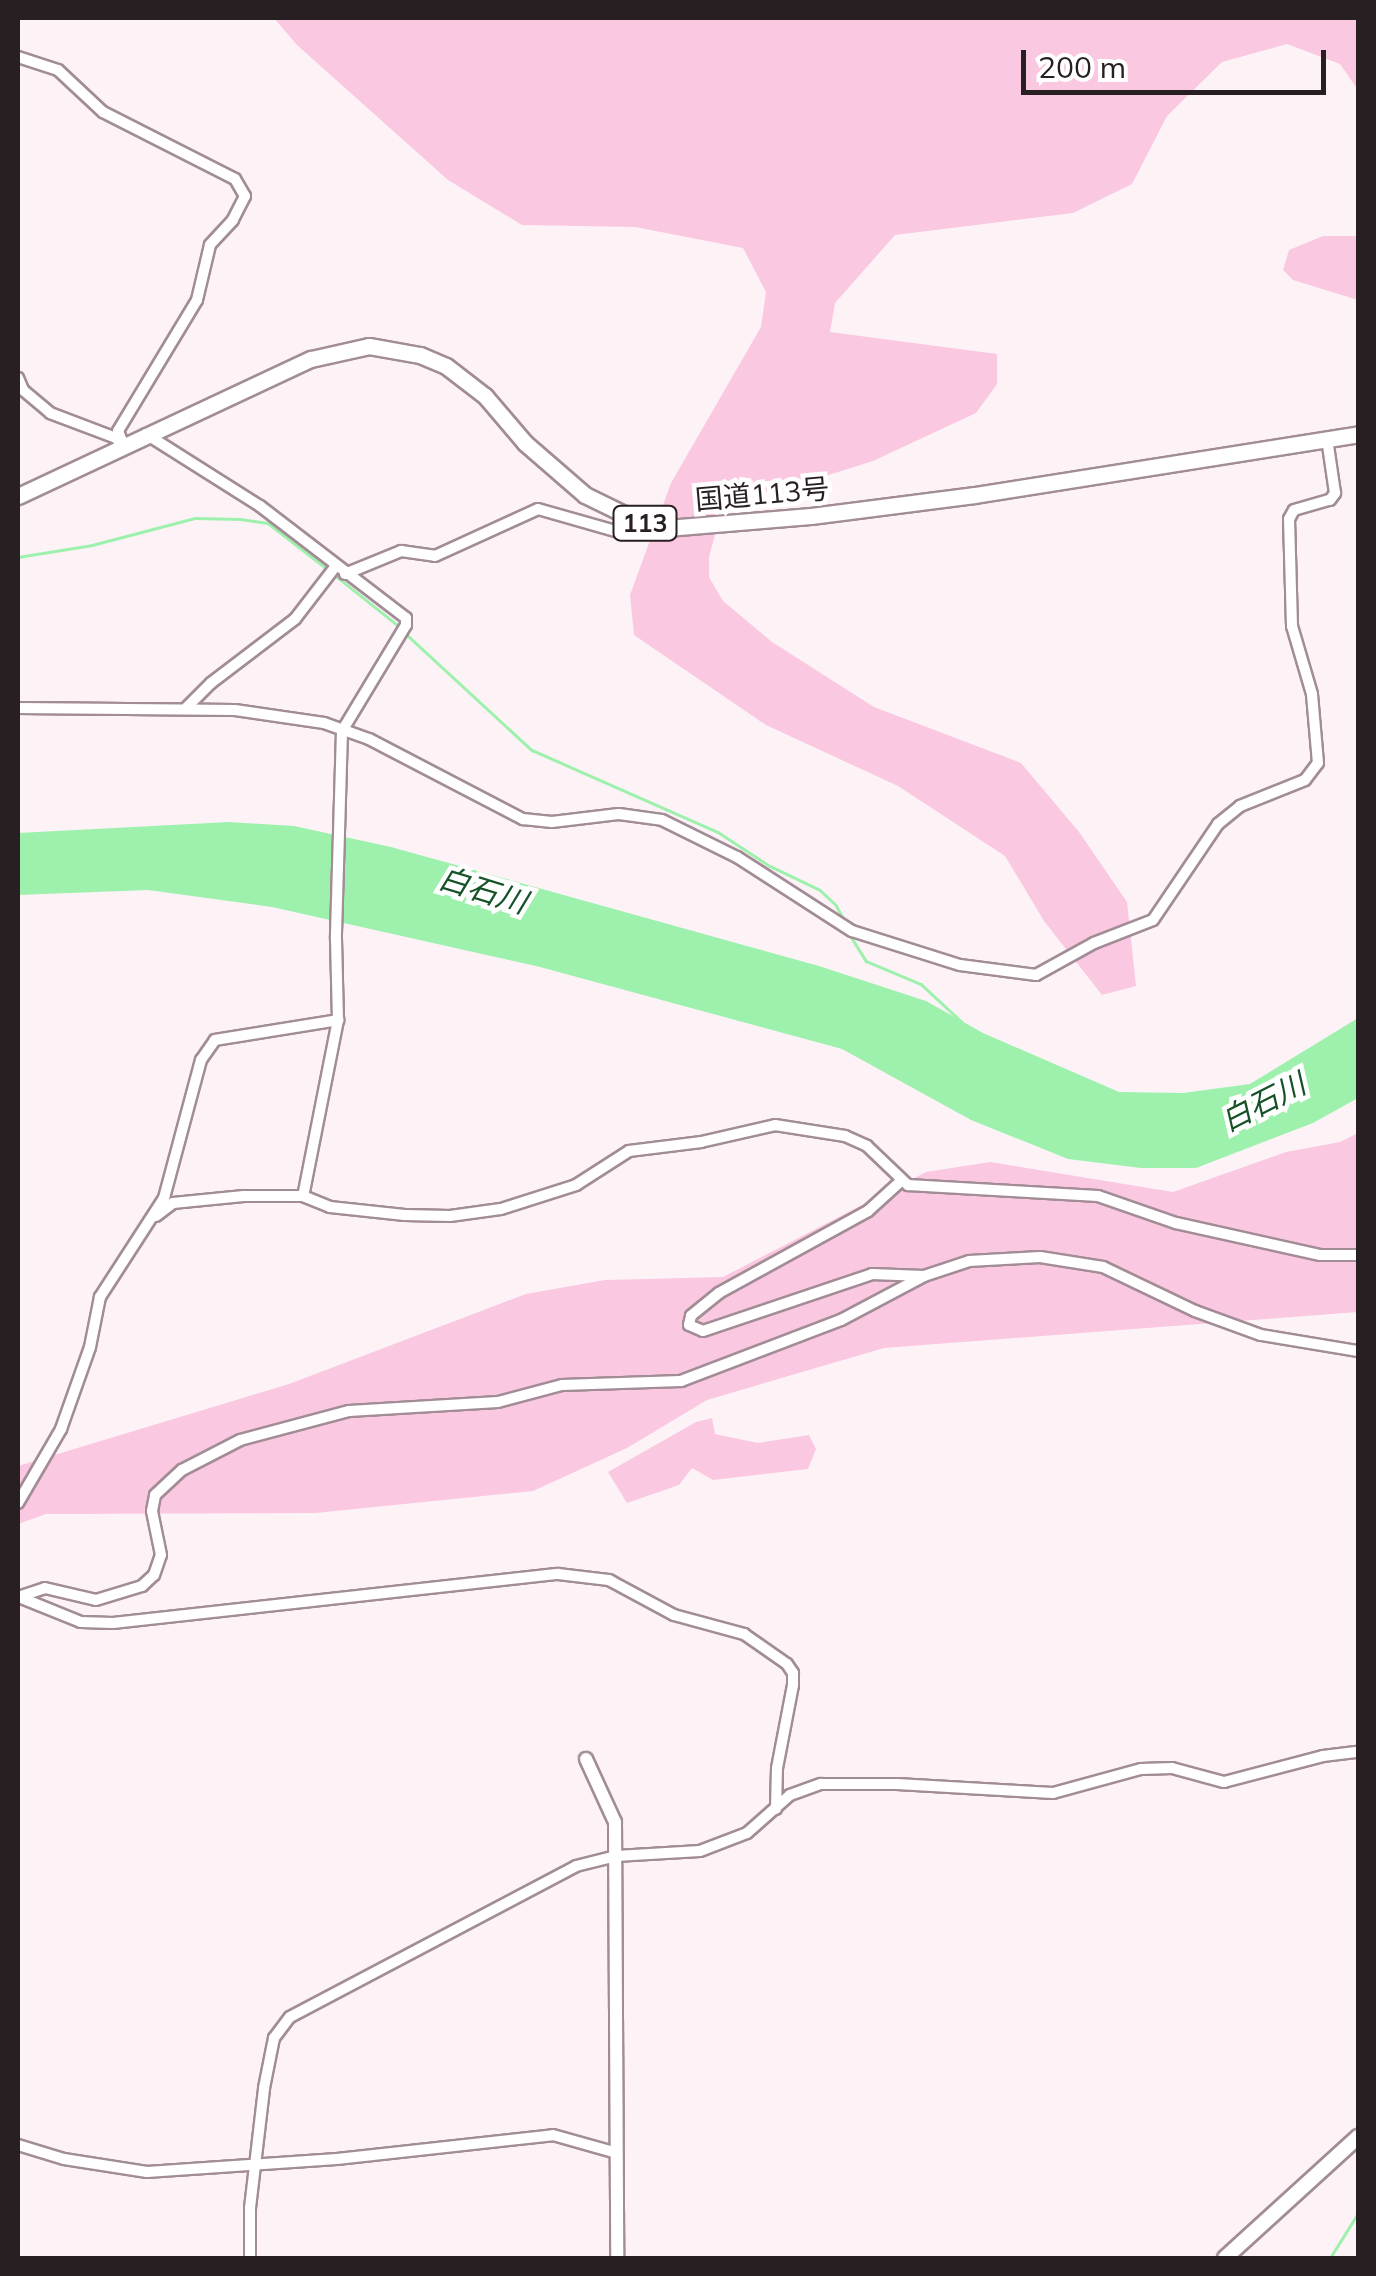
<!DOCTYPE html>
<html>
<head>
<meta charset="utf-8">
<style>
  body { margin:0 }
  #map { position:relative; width:1376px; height:2276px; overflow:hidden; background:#fdf3f7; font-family:Mulish,"Noto Sans JP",sans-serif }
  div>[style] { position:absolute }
  .green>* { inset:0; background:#fac8e0 }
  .water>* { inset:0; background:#9df1ad }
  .stream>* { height:2.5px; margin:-1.25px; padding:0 1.25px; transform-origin:1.25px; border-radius:1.25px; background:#9df1ad }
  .roads { filter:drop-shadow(2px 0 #a28c96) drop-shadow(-2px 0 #a28c96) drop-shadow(0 2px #a28c96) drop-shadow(0 -2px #a28c96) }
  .minor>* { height:10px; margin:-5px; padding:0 5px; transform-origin:5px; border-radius:5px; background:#fff }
  .tertiary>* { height:12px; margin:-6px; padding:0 6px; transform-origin:6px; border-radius:6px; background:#fff }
  .secondary>* { height:14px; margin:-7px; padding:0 7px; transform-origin:7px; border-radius:7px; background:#fff }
  .trunk>* { height:15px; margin:-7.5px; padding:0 7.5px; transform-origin:7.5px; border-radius:7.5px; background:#fff }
  span { translate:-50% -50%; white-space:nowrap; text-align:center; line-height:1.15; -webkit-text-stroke:9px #fff; paint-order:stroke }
  .shield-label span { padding:2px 8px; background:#fff; border:2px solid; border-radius:8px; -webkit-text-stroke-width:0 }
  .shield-label { font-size:25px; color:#281f23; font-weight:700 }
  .street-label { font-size:28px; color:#281f23 }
  .water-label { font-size:30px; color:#165227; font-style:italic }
  .frame { position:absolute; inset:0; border:20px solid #281f23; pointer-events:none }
  .scale { position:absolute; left:1021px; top:50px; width:305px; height:45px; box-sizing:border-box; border:5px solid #281f23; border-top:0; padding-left:12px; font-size:30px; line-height:35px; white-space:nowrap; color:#281f23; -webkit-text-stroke:8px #fff; paint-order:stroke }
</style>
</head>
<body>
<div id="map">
  <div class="green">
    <div style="clip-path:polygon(274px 18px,1358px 18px,1358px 90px,1340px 64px,1287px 44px,1222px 62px,1167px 116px,1132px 184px,1073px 213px,895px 235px,835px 303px,830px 332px,997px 354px,997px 384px,976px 413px,873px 461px,784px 489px,725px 498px,709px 557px,709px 577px,723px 601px,772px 642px,874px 707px,1021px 763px,1079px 832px,1127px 902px,1136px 986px,1102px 995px,1044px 921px,1005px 856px,898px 786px,766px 725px,634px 635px,630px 595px,671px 483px,761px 327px,766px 292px,743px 248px,635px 227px,522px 225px,448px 180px,297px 45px)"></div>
    <div style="clip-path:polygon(1323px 236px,1358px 236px,1358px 300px,1293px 280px,1283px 270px,1289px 250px)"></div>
    <div style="clip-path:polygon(1358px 1133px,1358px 1312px,884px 1348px,707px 1400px,627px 1448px,533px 1491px,316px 1513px,46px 1514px,18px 1524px,18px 1466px,289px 1384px,526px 1294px,605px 1280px,723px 1277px,926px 1172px,990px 1162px,1173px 1192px,1286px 1152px,1340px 1142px)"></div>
    <div style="clip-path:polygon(712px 1418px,715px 1434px,758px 1443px,809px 1435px,816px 1449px,808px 1469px,713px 1480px,692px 1468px,679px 1485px,627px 1503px,608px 1472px,696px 1422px)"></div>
  </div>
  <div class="water">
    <div style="clip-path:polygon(229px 822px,294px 826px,391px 847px,819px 966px,926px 1001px,983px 1033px,1119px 1092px,1183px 1093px,1250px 1084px,1358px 1018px,1358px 1098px,1313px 1123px,1196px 1168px,1141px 1168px,1068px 1159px,971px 1120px,842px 1049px,540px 967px,272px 907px,148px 890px,18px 895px,18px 833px)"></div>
  </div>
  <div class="stream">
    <div style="left:18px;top:557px;width:75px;rotate:-9.2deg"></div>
    <div style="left:92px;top:545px;width:106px;rotate:-14.7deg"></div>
    <div style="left:195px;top:518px;width:45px;rotate:1.3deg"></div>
    <div style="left:240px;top:519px;width:28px;rotate:8deg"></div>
    <div style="left:268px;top:523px;width:78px;rotate:37.7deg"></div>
    <div style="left:336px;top:576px;width:82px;rotate:38.6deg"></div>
    <div style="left:405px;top:633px;width:173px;rotate:42.7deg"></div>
    <div style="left:532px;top:750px;width:203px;rotate:23.8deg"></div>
    <div style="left:718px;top:832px;width:62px;rotate:33.2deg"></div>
    <div style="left:770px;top:866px;width:55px;rotate:25.6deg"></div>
    <div style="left:820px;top:890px;width:22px;rotate:43deg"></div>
    <div style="left:836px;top:905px;width:21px;rotate:61deg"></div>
    <div style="left:850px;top:935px;width:31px;rotate:58deg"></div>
    <div style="left:866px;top:961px;width:60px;rotate:22.7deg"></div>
    <div style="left:921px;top:984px;width:56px;rotate:42.8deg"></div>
    <div style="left:1330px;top:2258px;width:53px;rotate:-58.1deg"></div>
  </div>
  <div class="roads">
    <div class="minor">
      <div style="left:18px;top:57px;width:42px;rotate:18deg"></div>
      <div style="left:58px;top:70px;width:62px;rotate:43deg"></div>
      <div style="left:103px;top:112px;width:148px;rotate:26.9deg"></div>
      <div style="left:235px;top:179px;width:20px;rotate:60deg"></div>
      <div style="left:245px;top:196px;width:27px;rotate:117deg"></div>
      <div style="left:233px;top:220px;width:34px;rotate:133deg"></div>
      <div style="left:210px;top:245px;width:57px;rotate:103.3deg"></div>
      <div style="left:197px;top:300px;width:153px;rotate:121.1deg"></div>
      <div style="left:118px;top:431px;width:16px;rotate:68deg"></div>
      <div style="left:18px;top:378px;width:13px;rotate:67deg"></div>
      <div style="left:23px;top:390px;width:35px;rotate:40deg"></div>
      <div style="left:50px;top:413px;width:71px;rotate:20.7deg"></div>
      <div style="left:116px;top:438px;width:11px;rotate:49deg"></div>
      <div style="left:146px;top:434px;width:135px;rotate:32.3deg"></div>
      <div style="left:260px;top:506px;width:184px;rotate:37.5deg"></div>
      <div style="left:406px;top:618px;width:7px;rotate:90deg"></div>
      <div style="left:406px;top:625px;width:124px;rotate:121.1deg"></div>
      <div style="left:342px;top:731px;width:208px;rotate:91.7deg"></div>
      <div style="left:336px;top:939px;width:81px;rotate:88.6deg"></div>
      <div style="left:338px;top:1020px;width:179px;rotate:101.2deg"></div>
      <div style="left:345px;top:574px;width:61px;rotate:-22.3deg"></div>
      <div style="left:401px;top:551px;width:34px;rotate:8deg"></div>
      <div style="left:435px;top:556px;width:113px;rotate:-24.5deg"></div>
      <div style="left:538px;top:509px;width:91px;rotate:15.9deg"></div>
      <div style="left:626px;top:534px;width:31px"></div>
      <div style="left:657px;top:534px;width:11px;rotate:-34deg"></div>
      <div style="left:18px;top:708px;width:217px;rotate:0.5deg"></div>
      <div style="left:235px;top:710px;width:90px;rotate:8.3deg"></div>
      <div style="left:324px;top:723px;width:48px;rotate:19.6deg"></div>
      <div style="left:369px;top:739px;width:174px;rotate:27.5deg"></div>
      <div style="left:523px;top:819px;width:29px;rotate:6deg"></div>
      <div style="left:552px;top:822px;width:67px;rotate:-6.8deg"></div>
      <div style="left:619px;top:814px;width:43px;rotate:7.9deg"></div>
      <div style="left:662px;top:820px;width:84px;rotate:26.3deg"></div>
      <div style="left:737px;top:857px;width:137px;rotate:32.8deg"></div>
      <div style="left:852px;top:931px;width:113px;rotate:17.5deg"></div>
      <div style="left:960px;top:965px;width:77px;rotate:7.5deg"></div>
      <div style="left:1036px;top:975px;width:66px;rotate:-28.9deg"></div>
      <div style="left:1094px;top:943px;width:63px;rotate:-21.3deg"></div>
      <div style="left:1153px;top:920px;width:116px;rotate:-55.9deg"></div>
      <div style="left:1218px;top:824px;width:28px;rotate:-39deg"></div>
      <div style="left:1240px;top:806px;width:70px;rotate:-21.8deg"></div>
      <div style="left:1305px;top:780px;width:21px;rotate:-53deg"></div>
      <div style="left:1318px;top:763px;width:69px;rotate:-95deg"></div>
      <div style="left:1312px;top:694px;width:71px;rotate:-106.4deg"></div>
      <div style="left:1292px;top:626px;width:107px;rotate:-91.6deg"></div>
      <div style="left:1289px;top:519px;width:10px;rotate:-61deg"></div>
      <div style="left:1294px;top:510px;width:37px;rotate:-16deg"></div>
      <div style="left:1330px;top:500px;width:9px;rotate:-54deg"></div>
      <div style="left:1335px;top:493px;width:55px;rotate:-98.4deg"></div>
      <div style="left:186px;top:708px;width:35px;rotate:-45deg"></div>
      <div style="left:211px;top:683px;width:106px;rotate:-37.3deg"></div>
      <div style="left:295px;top:619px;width:66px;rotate:-52.4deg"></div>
      <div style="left:901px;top:1181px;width:45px;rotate:137.7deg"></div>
      <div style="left:868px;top:1211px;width:170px;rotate:151.2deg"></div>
      <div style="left:719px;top:1293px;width:36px;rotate:141deg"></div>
      <div style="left:691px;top:1316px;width:9px;rotate:103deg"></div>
      <div style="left:689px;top:1325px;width:15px;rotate:23deg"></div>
      <div style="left:703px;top:1331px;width:178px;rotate:-18.6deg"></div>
      <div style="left:872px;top:1274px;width:52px;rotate:2.2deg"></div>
      <div style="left:156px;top:1216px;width:21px;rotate:-37deg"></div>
      <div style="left:173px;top:1203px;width:71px;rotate:-5.6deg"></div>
      <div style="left:244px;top:1196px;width:59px"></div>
      <div style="left:303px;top:1196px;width:29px;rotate:22deg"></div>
      <div style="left:330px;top:1207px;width:75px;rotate:6.1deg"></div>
      <div style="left:405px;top:1215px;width:45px;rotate:1.3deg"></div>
      <div style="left:450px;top:1216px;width:51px;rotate:-7.8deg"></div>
      <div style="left:501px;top:1209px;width:79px;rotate:-17.7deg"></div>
      <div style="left:576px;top:1185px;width:63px;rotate:-32.7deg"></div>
      <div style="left:629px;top:1151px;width:73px;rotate:-7.1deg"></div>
      <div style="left:701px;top:1142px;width:76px;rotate:-12.9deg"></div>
      <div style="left:775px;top:1125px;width:71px;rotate:8.9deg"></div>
      <div style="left:845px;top:1136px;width:24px;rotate:24deg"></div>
      <div style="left:867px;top:1146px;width:57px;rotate:43.6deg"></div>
      <div style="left:908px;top:1185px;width:190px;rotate:3.3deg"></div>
      <div style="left:1098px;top:1196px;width:83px;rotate:19.1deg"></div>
      <div style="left:1176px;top:1223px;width:148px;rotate:12.5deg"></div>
      <div style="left:1320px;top:1255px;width:38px"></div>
      <div style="left:18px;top:1503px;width:86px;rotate:-59.8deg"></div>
      <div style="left:61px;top:1429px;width:87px;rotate:-70.5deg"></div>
      <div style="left:90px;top:1347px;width:51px;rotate:-78.7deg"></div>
      <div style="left:100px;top:1297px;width:118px;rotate:-57.1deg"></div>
      <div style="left:164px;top:1198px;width:143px;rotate:-75deg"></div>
      <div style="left:201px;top:1060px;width:24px;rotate:-55deg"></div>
      <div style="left:215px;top:1040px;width:125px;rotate:-9.2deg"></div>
      <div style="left:18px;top:1597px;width:28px;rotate:-18deg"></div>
      <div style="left:45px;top:1588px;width:52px;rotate:13.2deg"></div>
      <div style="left:96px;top:1600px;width:48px;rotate:-16.9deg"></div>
      <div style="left:142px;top:1586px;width:16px;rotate:-43deg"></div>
      <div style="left:154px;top:1575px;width:21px;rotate:-71deg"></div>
      <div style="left:161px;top:1555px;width:45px;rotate:-101.6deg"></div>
      <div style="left:152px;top:1511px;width:16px;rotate:-79deg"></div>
      <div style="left:155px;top:1495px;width:37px;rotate:-43deg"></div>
      <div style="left:182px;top:1470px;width:65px;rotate:-27.3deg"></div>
      <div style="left:240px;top:1440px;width:113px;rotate:-14.9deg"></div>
      <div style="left:349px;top:1411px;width:149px;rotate:-3.5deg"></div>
      <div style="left:498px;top:1402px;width:66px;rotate:-14.9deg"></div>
      <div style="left:562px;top:1385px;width:119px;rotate:-1.9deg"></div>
      <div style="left:681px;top:1381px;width:171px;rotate:-20.9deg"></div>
      <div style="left:841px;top:1320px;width:94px;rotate:-27.9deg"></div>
      <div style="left:924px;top:1276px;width:47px;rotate:-18.4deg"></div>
      <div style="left:969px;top:1261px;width:71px;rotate:-3.2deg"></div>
      <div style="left:1040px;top:1257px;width:64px;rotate:9deg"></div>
      <div style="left:1103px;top:1267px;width:102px;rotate:25.6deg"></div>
      <div style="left:1195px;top:1311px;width:70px;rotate:20deg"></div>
      <div style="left:1261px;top:1335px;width:98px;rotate:9.4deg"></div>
      <div style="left:19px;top:1597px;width:67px;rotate:22deg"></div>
      <div style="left:81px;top:1622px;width:32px;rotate:2deg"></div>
      <div style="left:113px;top:1623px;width:448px;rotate:-6.3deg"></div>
      <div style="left:558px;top:1574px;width:51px;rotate:6.7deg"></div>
      <div style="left:609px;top:1580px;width:74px;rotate:28.3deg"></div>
      <div style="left:674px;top:1615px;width:73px;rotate:15.2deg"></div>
      <div style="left:744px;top:1634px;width:52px;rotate:34.9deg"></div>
      <div style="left:787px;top:1664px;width:11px;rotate:56deg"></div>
      <div style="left:793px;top:1673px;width:12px;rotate:90deg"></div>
      <div style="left:793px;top:1685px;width:85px;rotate:100.9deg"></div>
      <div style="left:777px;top:1768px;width:41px;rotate:91.4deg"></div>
      <div style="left:18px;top:2145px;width:48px;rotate:16.9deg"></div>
      <div style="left:64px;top:2159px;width:84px;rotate:8.9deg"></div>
      <div style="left:147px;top:2172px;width:190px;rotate:-3.9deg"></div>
      <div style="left:337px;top:2159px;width:217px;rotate:-6.3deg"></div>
      <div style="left:553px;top:2135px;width:66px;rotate:15.7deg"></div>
      <div style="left:250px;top:2258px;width:50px;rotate:-90deg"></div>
      <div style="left:250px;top:2208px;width:121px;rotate:-83.3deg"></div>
      <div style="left:264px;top:2088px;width:51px;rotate:-78.7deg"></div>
      <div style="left:274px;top:2038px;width:26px;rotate:-53deg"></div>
      <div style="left:290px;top:2017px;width:323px;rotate:-27.8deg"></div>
      <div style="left:576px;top:1866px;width:41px;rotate:-14deg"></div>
      <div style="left:616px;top:1856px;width:84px;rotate:-3.4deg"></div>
      <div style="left:700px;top:1851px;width:50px;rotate:-21deg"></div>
      <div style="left:747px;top:1833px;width:57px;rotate:-41.5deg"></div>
      <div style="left:790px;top:1795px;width:33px;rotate:-20deg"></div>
      <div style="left:821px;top:1784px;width:76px"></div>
      <div style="left:897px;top:1784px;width:156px;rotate:3.3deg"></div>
      <div style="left:1053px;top:1793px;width:91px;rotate:-15.3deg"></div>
      <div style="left:1141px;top:1769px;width:31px;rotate:-2deg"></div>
      <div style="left:1172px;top:1768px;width:54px;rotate:15.1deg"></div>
      <div style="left:1224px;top:1782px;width:102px;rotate:-14.7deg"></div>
      <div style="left:1323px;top:1756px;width:35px;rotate:-7deg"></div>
    </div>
    <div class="tertiary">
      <div style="left:586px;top:1759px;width:69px;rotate:65.3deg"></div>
      <div style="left:615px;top:1822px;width:436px;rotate:89.7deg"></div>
    </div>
    <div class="secondary">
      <div style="left:1225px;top:2258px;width:180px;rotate:-42.3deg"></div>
    </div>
    <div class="trunk">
      <div style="left:18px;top:496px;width:323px;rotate:-25.1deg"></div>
      <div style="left:311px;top:359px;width:59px;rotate:-12.6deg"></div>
      <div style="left:369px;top:346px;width:52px;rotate:10deg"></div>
      <div style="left:420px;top:355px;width:28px;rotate:23deg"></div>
      <div style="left:446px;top:366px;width:49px;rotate:37.6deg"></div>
      <div style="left:485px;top:396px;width:62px;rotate:49.6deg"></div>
      <div style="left:525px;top:443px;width:79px;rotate:40.9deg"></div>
      <div style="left:585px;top:495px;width:61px;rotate:26.1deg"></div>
      <div style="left:640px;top:522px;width:28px;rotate:13deg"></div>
      <div style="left:667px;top:528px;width:144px;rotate:-4.8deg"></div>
      <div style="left:811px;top:516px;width:165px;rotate:-7.3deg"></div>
      <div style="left:975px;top:495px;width:388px;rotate:-9deg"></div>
    </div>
  </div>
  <div class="shield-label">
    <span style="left:645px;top:523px">113</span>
  </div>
  <div class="street-label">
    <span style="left:762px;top:494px;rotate:-5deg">国道113号</span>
  </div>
  <div class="water-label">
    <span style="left:483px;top:890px;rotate:17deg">白石川</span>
    <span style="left:1263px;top:1102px;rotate:-27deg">白石川</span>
  </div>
  <div class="frame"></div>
  <div class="scale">200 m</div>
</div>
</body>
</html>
